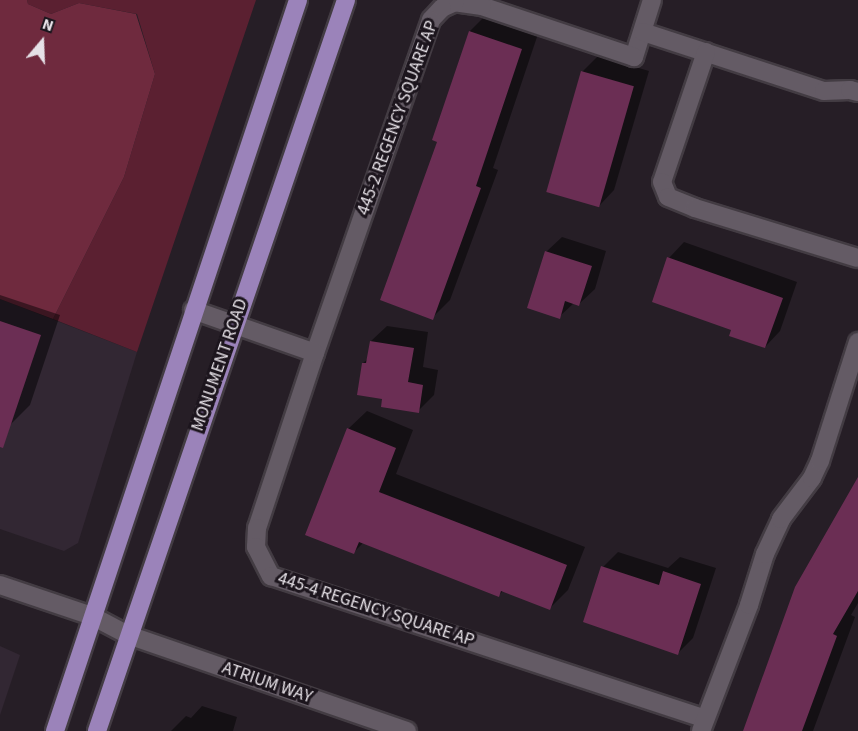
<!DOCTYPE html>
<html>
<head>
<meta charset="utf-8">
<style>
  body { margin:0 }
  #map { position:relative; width:858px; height:731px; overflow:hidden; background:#261e26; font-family:"Source Sans 3",sans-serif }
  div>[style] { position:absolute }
  .built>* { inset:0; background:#322733 }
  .green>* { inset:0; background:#5b2031 }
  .forest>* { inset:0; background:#6f2a3e }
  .shadow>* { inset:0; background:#0007 }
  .building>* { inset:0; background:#6b2e54; transform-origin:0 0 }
  .roads { filter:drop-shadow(2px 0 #433c43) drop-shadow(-2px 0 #433c43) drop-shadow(0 2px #433c43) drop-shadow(0 -2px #433c43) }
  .minor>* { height:18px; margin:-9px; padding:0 9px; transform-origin:9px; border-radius:9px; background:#645b65 }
  .major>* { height:18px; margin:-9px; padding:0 9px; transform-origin:9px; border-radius:9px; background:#9b83ba }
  span { translate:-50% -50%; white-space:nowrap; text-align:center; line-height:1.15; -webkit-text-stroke:6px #1c151d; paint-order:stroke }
  .street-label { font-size:18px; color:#e6e1e7 }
  .north { position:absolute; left:12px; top:12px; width:60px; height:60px; -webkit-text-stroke:4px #1c151d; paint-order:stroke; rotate:19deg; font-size:16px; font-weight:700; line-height:24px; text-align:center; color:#e6e1e7 }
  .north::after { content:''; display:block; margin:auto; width:21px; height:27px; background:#e6e1e7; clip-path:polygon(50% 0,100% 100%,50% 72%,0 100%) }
</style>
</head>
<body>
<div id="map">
  <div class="built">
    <div style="clip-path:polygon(0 299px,137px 352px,78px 543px,64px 551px,0 529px)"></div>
    <div style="clip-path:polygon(0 646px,20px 655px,0 715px)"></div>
  </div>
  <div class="green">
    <div style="clip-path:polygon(27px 0,256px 0,137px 352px,53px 319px,124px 177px,155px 74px,137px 14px,79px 3px,51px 14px,28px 4px)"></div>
  </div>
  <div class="forest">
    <div style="clip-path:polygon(0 0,27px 0,28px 4px,51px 14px,79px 3px,136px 14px,155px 74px,124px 177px,53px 319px,0 299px)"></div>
  </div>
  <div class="shadow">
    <div style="clip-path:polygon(488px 13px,539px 31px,493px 168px,498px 170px,450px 300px,432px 318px,439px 141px,470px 31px)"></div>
    <div style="clip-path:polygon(598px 56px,649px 71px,614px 190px,599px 206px,582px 72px)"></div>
    <div style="clip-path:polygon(562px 237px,606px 251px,595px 289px,579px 304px,574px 303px,559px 317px,546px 252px)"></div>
    <div style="clip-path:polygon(684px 242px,797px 282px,780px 331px,765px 347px,733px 329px,669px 258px)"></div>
    <div style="clip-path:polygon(0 295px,60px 315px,30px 405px,10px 425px,0 422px)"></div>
    <div style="clip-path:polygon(387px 326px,428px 332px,423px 367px,438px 370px,434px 395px,418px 411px,384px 398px,363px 363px,369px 358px,371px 341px)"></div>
    <div style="clip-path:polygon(367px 411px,413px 430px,396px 474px,585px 547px,568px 590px,550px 608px,504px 590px,499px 595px,363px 543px,354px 552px,348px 429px)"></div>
    <div style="clip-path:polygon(858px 480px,858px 603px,851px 615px,855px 617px,813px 731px,744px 731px)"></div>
    <div style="clip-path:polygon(618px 552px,668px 568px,680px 557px,716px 568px,693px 638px,678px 653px,603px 567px)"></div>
    <div style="clip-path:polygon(202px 706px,237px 717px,233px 731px,171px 731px,186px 716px,191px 718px)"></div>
  </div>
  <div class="building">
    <div style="clip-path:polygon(469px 31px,522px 49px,476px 186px,481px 188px,433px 320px,380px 300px,437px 142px,432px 140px)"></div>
    <div style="left:581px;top:71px;width:55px;height:126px;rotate:16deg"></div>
    <div style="clip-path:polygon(545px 251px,592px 266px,579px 306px,565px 301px,560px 319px,527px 308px)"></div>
    <div style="clip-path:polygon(667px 257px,783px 298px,765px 348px,729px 336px,731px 330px,652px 302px)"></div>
    <div style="clip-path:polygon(0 321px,41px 335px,3px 448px,0 447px)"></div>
    <div style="clip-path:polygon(370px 341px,414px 348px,408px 382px,423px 385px,419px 413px,381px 407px,382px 399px,357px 395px,362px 363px,366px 363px)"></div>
    <div style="clip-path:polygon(347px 428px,396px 448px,379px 492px,567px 565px,550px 610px,501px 591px,499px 597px,359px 542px,354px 554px,305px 535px)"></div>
    <div style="clip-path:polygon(858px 477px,858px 591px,833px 634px,837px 636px,802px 731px,743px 731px,795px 587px)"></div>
    <div style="clip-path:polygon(601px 566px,659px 585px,663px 571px,701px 584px,678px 655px,583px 622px)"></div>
  </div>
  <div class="roads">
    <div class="minor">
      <div style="left:652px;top:0;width:60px;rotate:107.5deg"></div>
      <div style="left:634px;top:57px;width:160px;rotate:-161.5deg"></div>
      <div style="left:482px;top:6px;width:27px;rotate:-172deg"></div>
      <div style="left:455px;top:2px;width:14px;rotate:155deg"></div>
      <div style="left:442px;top:8px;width:16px;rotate:133deg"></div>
      <div style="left:431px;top:20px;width:353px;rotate:109.2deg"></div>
      <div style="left:315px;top:353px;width:184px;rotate:108.3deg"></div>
      <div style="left:257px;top:528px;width:19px;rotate:93deg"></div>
      <div style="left:256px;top:547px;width:33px;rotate:63deg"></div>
      <div style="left:271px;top:576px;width:457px;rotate:18.2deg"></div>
      <div style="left:643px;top:32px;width:190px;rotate:18.1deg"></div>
      <div style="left:824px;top:91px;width:26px;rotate:-2deg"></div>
      <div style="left:850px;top:90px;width:8px;rotate:14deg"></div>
      <div style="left:706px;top:52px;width:137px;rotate:108.7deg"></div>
      <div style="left:662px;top:182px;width:16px;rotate:68deg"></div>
      <div style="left:668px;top:197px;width:29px;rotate:22deg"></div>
      <div style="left:695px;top:208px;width:170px;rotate:17.1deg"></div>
      <div style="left:193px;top:310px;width:129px;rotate:19.4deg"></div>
      <div style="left:0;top:585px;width:97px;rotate:18.6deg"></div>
      <div style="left:92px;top:616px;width:41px;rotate:27.8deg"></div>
      <div style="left:128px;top:635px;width:295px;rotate:19deg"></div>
      <div style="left:701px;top:731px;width:135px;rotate:-69.1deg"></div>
      <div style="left:749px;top:605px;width:53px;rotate:-72.6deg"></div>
      <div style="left:765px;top:554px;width:38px;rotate:-65deg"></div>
      <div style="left:781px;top:519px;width:51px;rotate:-52.9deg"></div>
      <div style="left:812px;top:478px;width:19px;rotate:-65deg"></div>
      <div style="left:820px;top:461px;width:125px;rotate:-72.3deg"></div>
    </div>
    <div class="major">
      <div style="left:55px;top:731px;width:770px;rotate:-71.61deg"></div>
      <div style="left:97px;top:731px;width:772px;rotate:-71.19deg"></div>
    </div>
  </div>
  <div class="street-label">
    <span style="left:398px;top:118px;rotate:-70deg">445-2 REGENCY SQUARE AP</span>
    <span style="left:220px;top:365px;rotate:-71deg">MONUMENT ROAD</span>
    <span style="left:376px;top:610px;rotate:18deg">445-4 REGENCY SQUARE AP</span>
    <span style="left:267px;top:683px;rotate:19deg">ATRIUM WAY</span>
  </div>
  <div class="north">N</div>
</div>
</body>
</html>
